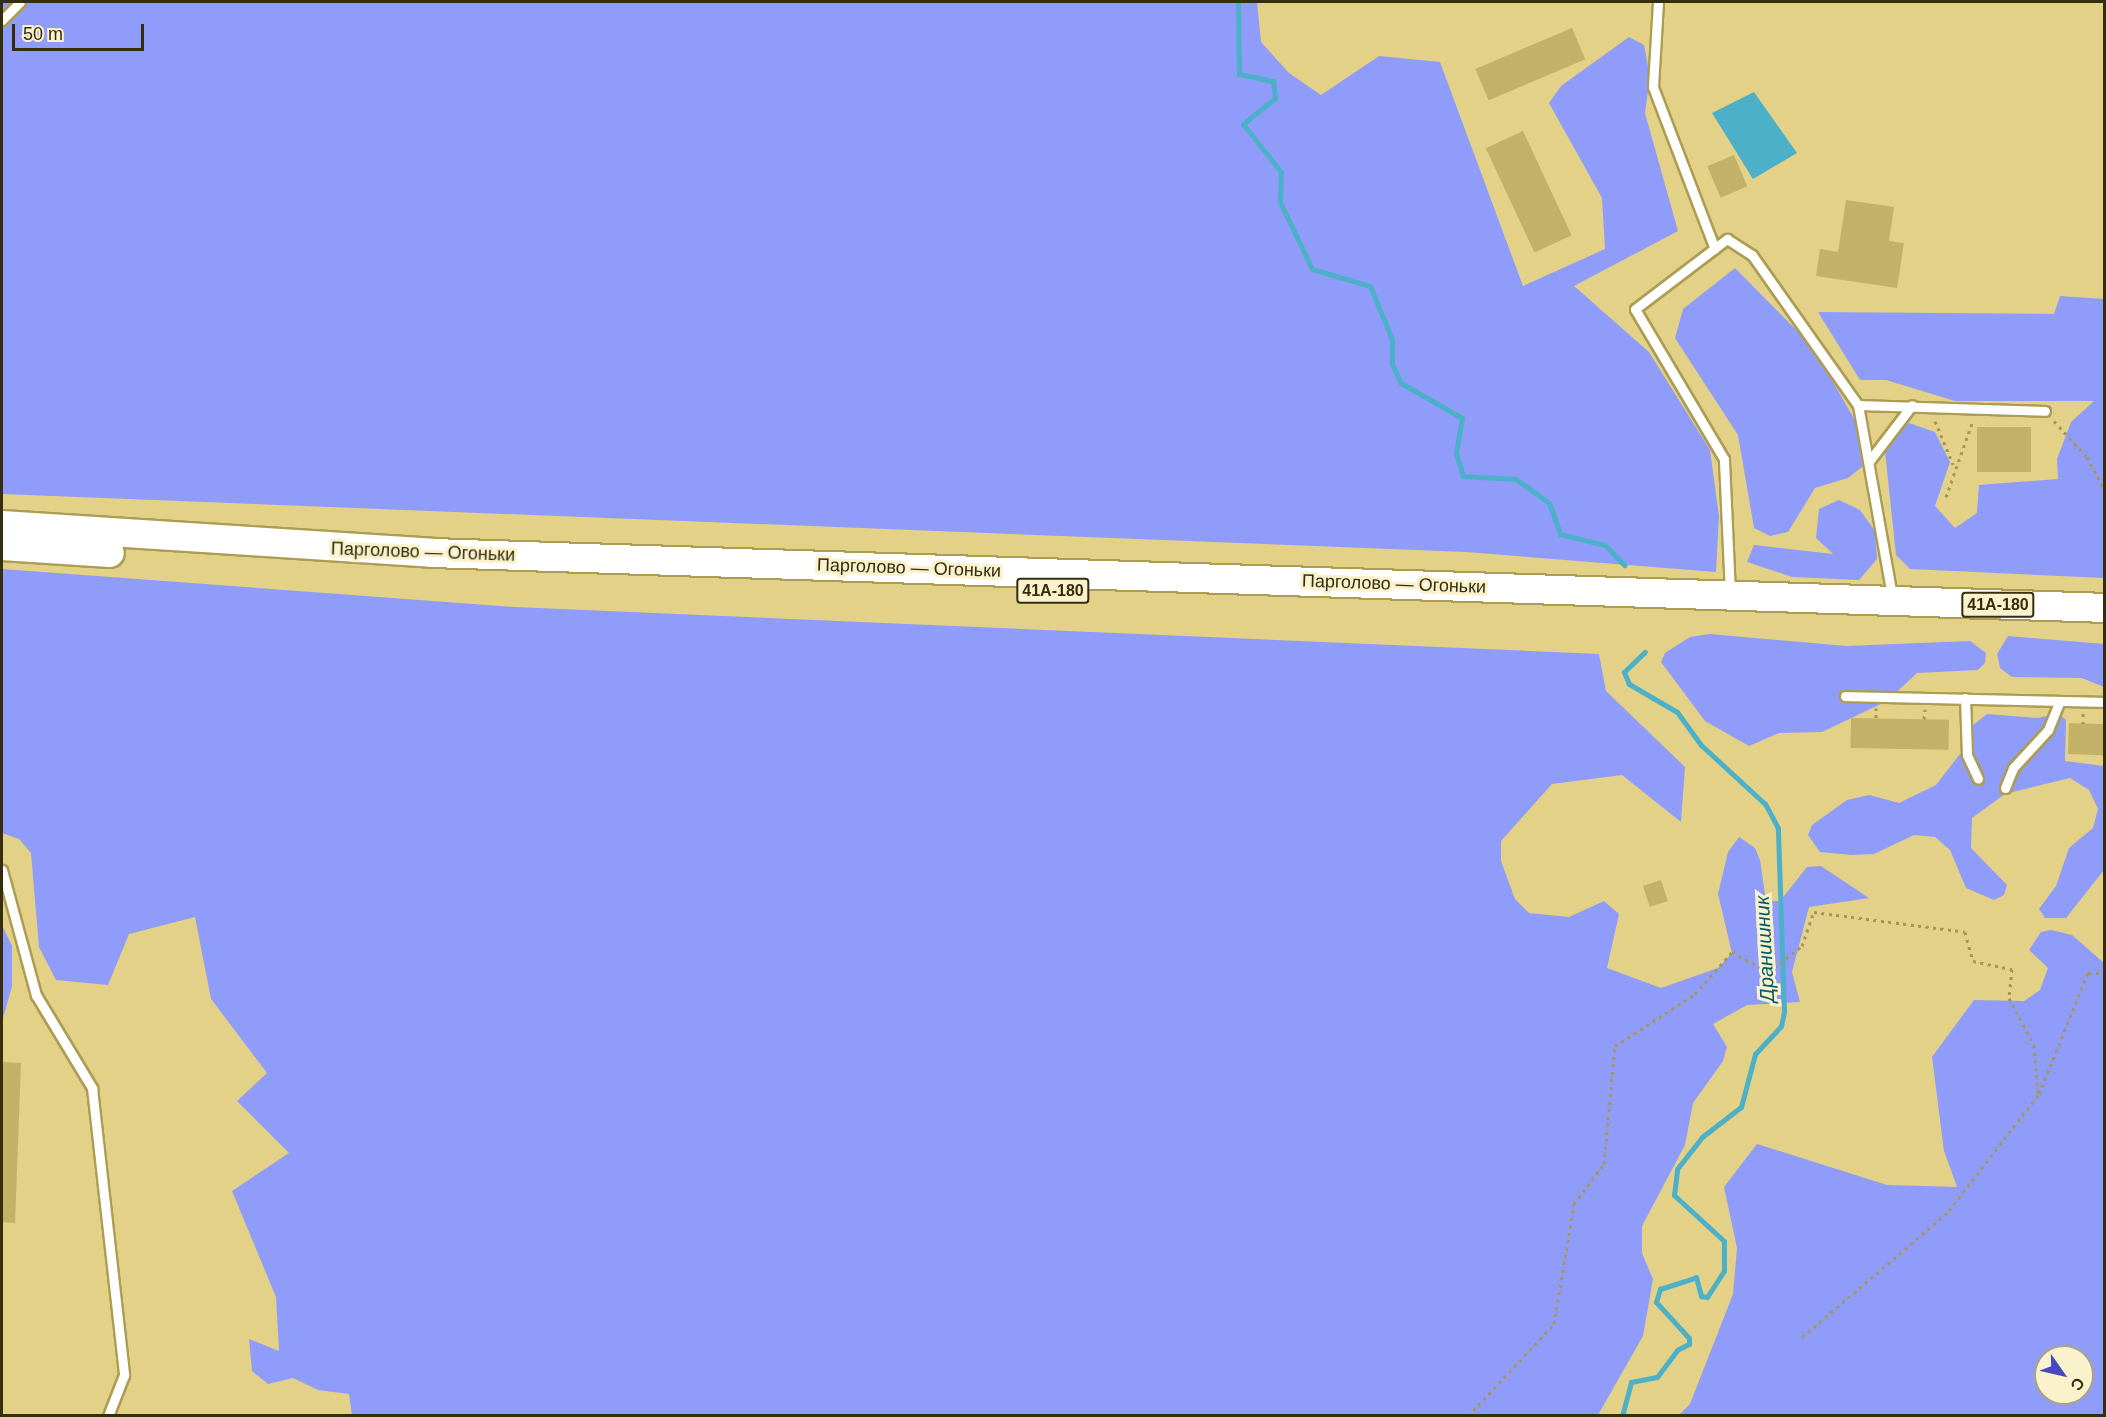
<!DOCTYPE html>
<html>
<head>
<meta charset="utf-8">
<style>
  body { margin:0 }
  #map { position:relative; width:2106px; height:1417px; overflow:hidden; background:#e2d186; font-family:Arial,sans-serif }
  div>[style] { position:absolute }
  .green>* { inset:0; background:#909cf9 }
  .water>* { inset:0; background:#4cb0c9 }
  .stream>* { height:5px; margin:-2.5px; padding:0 2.5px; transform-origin:2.5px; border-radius:2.5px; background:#4cb0c9 }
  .building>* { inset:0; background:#c2b167; transform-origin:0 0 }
  .path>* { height:3px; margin-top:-1.5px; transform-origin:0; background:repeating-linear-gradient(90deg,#a4975b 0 3px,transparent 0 7.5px) }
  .roads { filter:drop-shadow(2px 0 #ad9d53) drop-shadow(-2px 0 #ad9d53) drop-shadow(0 2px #ad9d53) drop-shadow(0 -2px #ad9d53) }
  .lane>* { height:9px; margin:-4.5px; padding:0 4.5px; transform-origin:4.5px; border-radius:4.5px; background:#fff }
  .primary>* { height:28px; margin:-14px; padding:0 14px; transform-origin:14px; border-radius:14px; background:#fff }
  span { translate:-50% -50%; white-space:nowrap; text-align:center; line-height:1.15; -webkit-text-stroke:6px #faf2cd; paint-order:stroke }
  .shield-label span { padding:2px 4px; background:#faf2cd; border:2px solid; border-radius:4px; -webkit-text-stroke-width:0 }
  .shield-label { font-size:16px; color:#342d0e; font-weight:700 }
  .street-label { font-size:18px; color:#342d0e }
  .water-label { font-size:20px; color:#005b6d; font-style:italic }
  .frame { position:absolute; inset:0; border:3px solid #342d0e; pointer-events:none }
  .north { position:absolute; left:2034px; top:1345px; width:60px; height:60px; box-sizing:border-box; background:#faf2cd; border:2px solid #aba381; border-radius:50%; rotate:124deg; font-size:16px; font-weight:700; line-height:24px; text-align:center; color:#342d0e }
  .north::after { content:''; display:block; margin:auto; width:21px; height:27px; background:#4949bf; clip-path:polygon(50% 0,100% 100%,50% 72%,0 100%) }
  .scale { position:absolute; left:12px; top:24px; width:132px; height:27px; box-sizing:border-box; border:3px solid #342d0e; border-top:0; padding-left:8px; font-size:18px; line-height:21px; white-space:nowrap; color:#342d0e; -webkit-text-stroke:4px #faf2cd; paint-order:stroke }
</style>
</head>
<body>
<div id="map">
  <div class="green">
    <div style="clip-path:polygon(2px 2px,1257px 2px,1261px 42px,1289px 73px,1321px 95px,1379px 56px,1440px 62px,1523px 286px,1605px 249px,1602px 198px,1549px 103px,1561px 86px,1629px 37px,1644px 45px,1650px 77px,1645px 113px,1678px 231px,1574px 286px,1649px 352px,1710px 450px,1719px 516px,1716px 572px,1466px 552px,2px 494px)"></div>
    <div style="clip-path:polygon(1735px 268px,1813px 347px,1860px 429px,1862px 467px,1848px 478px,1815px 488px,1788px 532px,1770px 536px,1754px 528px,1738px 435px,1675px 338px,1683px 309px)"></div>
    <div style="clip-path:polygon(2060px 296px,2104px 299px,2104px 578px,1910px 569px,1896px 555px,1884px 442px,1909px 423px,1935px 432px,1950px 462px,1935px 506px,1955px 528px,1977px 513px,1979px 485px,2058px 479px,2057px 459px,2071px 422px,2094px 401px,1955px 401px,1886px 380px,1860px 380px,1818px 312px,2054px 314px)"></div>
    <div style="clip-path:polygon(1839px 500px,1860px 510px,1875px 531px,1877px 559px,1859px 580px,1792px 577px,1747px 562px,1754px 545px,1833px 554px,1816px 538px,1819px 509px)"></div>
    <div style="clip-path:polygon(2px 569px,515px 607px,1599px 654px,1606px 691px,1685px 767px,1681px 822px,1622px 775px,1552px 784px,1501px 841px,1501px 861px,1515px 899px,1529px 913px,1569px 917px,1604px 901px,1619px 914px,1607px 968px,1661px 988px,1718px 968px,1732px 953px,1718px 894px,1728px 852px,1739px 837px,1755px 848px,1760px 860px,1766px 901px,1780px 901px,1807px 867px,1821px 866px,1869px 898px,1809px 907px,1792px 972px,1800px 1002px,1747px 1005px,1713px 1024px,1727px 1047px,1723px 1061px,1693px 1103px,1685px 1145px,1642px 1226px,1642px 1253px,1653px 1279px,1643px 1336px,1598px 1415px,352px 1415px,349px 1394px,318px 1390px,293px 1378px,268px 1384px,252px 1371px,249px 1339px,279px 1351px,276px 1297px,232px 1191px,289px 1153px,237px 1101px,267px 1073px,211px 999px,195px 917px,129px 934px,108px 985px,56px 980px,39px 947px,31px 853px,19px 839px,2px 833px)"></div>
    <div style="clip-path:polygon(1710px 634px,1846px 646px,1970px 641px,1986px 653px,1985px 663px,1978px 670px,1917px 673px,1887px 701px,1822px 732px,1779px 733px,1749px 746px,1705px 721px,1661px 662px,1665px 653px,1690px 637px)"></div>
    <div style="clip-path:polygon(2008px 636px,2104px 644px,2104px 687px,2082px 678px,2012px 677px,2000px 668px,1997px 654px)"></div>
    <div style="clip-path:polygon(2058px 713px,2066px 720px,2065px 761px,2104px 766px,2104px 870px,2066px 918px,2045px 918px,2039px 909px,2056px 886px,2069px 848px,2093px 828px,2098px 809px,2089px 790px,2070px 778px,2005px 794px,1972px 818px,1971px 848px,2007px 885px,2004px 895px,1994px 900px,1966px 888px,1950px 850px,1935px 837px,1914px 835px,1874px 854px,1852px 855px,1820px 852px,1808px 835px,1812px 825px,1847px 800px,1869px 795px,1899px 803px,1936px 785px,1967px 745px,1972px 726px,1987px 714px,2038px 718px)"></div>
    <div style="clip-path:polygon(2px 925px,12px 946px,12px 986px,2px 1022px)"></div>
    <div style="clip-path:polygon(evenodd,2051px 930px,2072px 935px,2104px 963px,2104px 1415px,1679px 1415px,1690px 1404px,1733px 1294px,1737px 1248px,1724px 1187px,1757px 1144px,1887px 1185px,1957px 1187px,1944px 1151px,1932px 1057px,1974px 1000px,2024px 1001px,2040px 990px,2048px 968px,2029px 950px,2041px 932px,2051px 930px,2046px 1357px,2082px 1357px,2082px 1393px,2046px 1393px,2046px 1357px)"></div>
  </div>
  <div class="water">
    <div style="clip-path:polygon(1754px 92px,1797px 153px,1753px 179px,1712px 113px)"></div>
  </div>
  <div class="stream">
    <div style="left:1238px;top:2px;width:72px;rotate:89.2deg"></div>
    <div style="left:1239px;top:74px;width:35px;rotate:12deg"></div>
    <div style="left:1273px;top:81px;width:17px;rotate:83deg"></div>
    <div style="left:1275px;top:98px;width:41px;rotate:140.9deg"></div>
    <div style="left:1243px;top:124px;width:61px;rotate:51.6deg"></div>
    <div style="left:1281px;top:172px;width:30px;rotate:92deg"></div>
    <div style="left:1280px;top:202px;width:74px;rotate:64.5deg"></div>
    <div style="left:1312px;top:269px;width:60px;rotate:16.3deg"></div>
    <div style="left:1370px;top:286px;width:57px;rotate:67.5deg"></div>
    <div style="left:1392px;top:339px;width:25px;rotate:90deg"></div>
    <div style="left:1392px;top:364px;width:21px;rotate:65deg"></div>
    <div style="left:1401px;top:383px;width:70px;rotate:29.8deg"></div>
    <div style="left:1462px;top:418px;width:36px;rotate:100deg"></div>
    <div style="left:1456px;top:453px;width:24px;rotate:73deg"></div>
    <div style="left:1463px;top:476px;width:53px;rotate:3.2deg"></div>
    <div style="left:1516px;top:479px;width:41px;rotate:36deg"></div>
    <div style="left:1549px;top:503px;width:33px;rotate:70deg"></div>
    <div style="left:1560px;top:534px;width:46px;rotate:13.7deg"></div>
    <div style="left:1605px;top:545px;width:28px;rotate:46deg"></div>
    <div style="left:1622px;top:1416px;width:35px;rotate:-75deg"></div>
    <div style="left:1631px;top:1382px;width:26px;rotate:-11deg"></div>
    <div style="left:1657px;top:1377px;width:34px;rotate:-53deg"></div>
    <div style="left:1677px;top:1350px;width:13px;rotate:-27deg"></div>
    <div style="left:1689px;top:1344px;width:6px;rotate:-90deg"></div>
    <div style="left:1689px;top:1338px;width:49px;rotate:-132.5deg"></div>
    <div style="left:1656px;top:1302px;width:14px;rotate:-73deg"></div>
    <div style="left:1660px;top:1289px;width:38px;rotate:-18deg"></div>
    <div style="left:1696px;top:1277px;width:20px;rotate:75deg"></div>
    <div style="left:1701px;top:1296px;width:6px;rotate:9deg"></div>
    <div style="left:1707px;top:1297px;width:31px;rotate:-57deg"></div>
    <div style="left:1724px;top:1271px;width:30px;rotate:-90deg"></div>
    <div style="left:1724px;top:1241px;width:68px;rotate:-137.4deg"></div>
    <div style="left:1674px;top:1195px;width:26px;rotate:-83deg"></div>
    <div style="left:1677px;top:1169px;width:41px;rotate:-52deg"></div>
    <div style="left:1702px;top:1137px;width:49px;rotate:-37.6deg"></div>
    <div style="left:1741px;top:1107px;width:55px;rotate:-75.2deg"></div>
    <div style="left:1755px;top:1054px;width:38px;rotate:-47deg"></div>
    <div style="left:1781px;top:1026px;width:14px;rotate:-78deg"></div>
    <div style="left:1784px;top:1012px;width:184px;rotate:-91.9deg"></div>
    <div style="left:1778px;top:828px;width:27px;rotate:-118deg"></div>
    <div style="left:1765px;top:804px;width:87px;rotate:-137.3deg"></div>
    <div style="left:1701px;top:745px;width:41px;rotate:-126deg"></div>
    <div style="left:1677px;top:712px;width:56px;rotate:-149.7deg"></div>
    <div style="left:1629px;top:684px;width:13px;rotate:-113deg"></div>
    <div style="left:1624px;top:672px;width:29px;rotate:-44deg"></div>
  </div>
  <div class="building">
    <div style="left:1572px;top:28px;width:34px;height:105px;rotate:67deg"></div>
    <div style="left:1523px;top:131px;width:115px;height:41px;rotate:65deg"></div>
    <div style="left:1734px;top:155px;width:34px;height:29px;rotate:67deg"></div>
    <div style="clip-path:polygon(1846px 200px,1894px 207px,1889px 241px,1904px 243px,1897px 288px,1816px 276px,1820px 249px,1838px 252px)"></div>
    <div style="left:1977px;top:427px;width:54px;height:45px"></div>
    <div style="left:1851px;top:718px;width:98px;height:30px;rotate:1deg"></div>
    <div style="left:2069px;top:723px;width:35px;height:31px;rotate:2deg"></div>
    <div style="left:1661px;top:880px;width:22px;height:19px;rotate:72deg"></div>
    <div style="clip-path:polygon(2px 1062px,21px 1063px,15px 1223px,2px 1222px)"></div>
  </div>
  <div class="path">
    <div style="left:1935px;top:421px;width:47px;rotate:67.3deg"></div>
    <div style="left:2054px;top:421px;width:49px;rotate:47.5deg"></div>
    <div style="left:2087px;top:457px;width:36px;rotate:62deg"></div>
    <div style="left:1946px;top:497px;width:78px;rotate:-70.6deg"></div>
    <div style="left:1876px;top:718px;width:10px;rotate:-90deg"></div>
    <div style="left:1924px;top:719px;width:10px;rotate:-84deg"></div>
    <div style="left:2083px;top:724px;width:11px;rotate:-90deg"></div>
    <div style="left:2039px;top:1094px;width:131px;rotate:-68deg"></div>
    <div style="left:2088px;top:973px;width:16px"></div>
    <div style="left:1468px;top:1416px;width:126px;rotate:-46.9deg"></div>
    <div style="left:1554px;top:1324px;width:122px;rotate:-80.5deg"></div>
    <div style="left:1574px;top:1204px;width:50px;rotate:-53.1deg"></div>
    <div style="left:1604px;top:1164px;width:119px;rotate:-84.7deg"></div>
    <div style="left:1615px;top:1046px;width:95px;rotate:-33deg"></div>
    <div style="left:1695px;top:994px;width:56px;rotate:-48.6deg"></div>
    <div style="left:1732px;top:952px;width:41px;rotate:29.1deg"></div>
    <div style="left:1768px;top:972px;width:43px;rotate:-37.4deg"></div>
    <div style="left:1802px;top:946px;width:36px;rotate:-71deg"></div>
    <div style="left:1814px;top:912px;width:152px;rotate:7.5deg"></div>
    <div style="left:1965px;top:932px;width:30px;rotate:75deg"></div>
    <div style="left:1973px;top:961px;width:40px;rotate:12deg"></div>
    <div style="left:2012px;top:969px;width:29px;rotate:96deg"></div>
    <div style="left:2009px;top:998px;width:53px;rotate:62deg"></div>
    <div style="left:2034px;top:1045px;width:50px;rotate:85.4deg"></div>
    <div style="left:2038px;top:1095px;width:149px;rotate:127.6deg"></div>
    <div style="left:1947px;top:1213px;width:195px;rotate:139.4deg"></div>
  </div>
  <div class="roads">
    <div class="lane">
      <div style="left:1658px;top:2px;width:85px;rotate:93.4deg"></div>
      <div style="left:1653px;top:87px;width:173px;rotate:69.1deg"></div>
      <div style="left:2px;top:20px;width:25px;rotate:-45deg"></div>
      <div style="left:1858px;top:405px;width:187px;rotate:1.8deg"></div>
      <div style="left:1870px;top:460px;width:69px;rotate:-52.6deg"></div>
      <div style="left:1730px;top:593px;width:134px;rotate:-92.6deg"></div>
      <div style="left:1724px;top:459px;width:174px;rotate:-120.7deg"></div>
      <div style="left:1635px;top:309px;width:116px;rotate:-37.3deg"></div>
      <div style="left:1727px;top:239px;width:30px;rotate:33deg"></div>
      <div style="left:1752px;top:255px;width:184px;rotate:54.8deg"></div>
      <div style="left:1858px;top:405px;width:194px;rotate:79.9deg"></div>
      <div style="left:1845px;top:696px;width:259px;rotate:1.3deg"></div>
      <div style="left:1965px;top:698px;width:57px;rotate:88deg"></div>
      <div style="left:1967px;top:755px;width:26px;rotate:65deg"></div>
      <div style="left:2005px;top:788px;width:22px;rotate:-68deg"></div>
      <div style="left:2013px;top:768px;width:52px;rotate:-47.4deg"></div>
      <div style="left:2048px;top:730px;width:31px;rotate:-68deg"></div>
      <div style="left:2px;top:870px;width:130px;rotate:74.8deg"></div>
      <div style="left:36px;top:995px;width:109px;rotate:58.9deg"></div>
      <div style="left:92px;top:1088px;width:289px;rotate:83.6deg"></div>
      <div style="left:124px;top:1375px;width:44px;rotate:111.3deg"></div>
    </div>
    <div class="primary">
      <div style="left:2px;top:525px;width:431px;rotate:3.7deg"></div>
      <div style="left:432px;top:553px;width:1673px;rotate:1.88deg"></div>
      <div style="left:2px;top:546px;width:108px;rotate:3.7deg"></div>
    </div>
  </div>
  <div class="shield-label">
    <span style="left:1053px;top:591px">41А-180</span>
    <span style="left:1998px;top:605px">41А-180</span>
  </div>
  <div class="street-label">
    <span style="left:423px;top:552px;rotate:2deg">Парголово — Огоньки</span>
    <span style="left:909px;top:568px;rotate:2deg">Парголово — Огоньки</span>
    <span style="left:1394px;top:584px;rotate:2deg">Парголово — Огоньки</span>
  </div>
  <div class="water-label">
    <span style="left:1765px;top:949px;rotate:-93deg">Дранишник</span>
  </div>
  <div class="frame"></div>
  <div class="north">С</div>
  <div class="scale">50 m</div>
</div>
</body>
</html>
